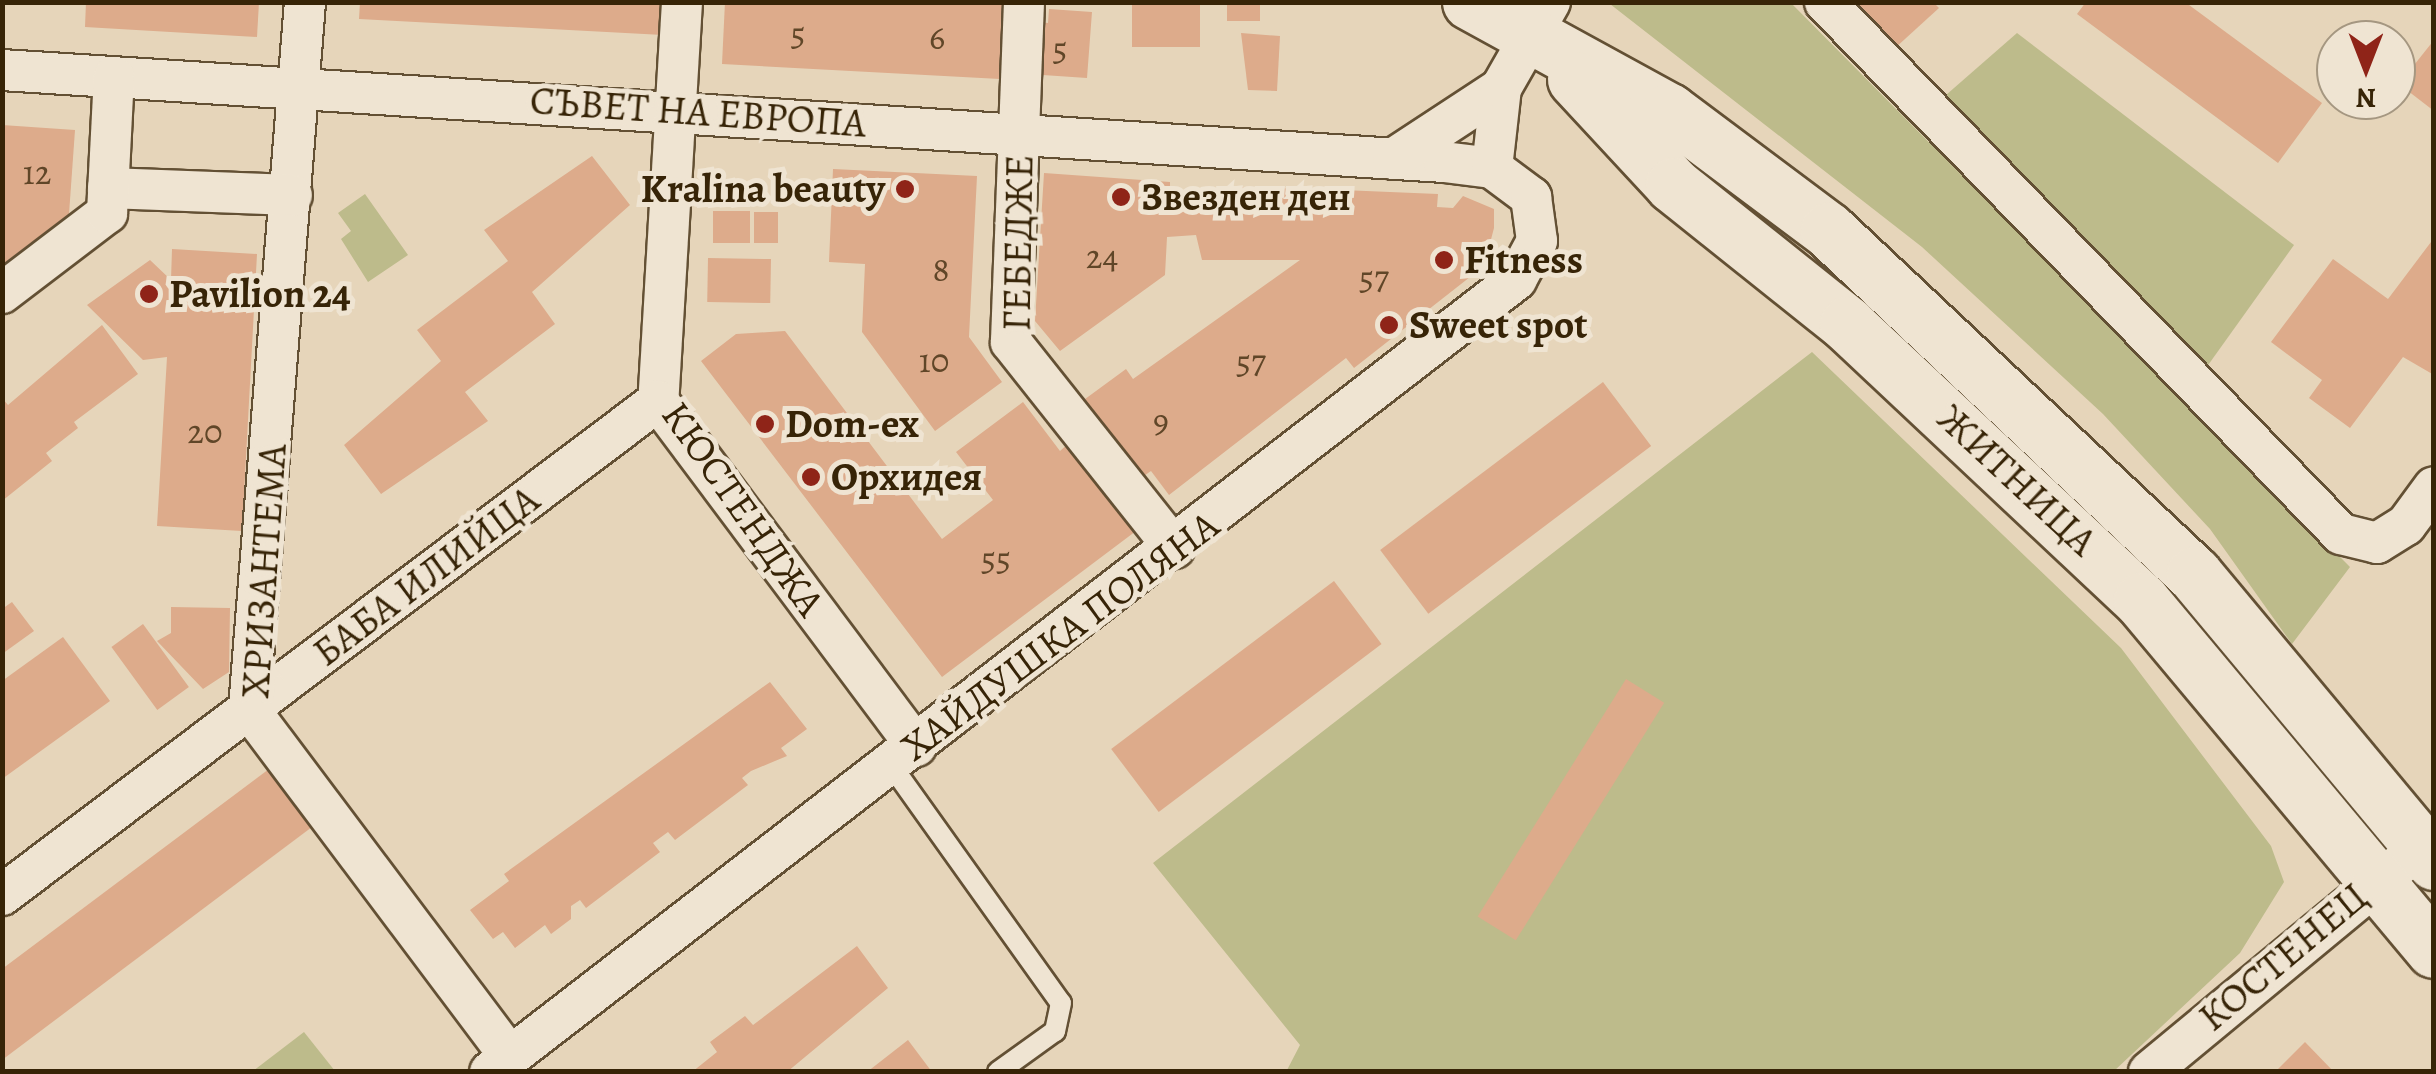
<!DOCTYPE html>
<html>
<head>
<meta charset="utf-8">
<style>
  body { margin:0 }
  #map { position:relative; width:2436px; height:1074px; overflow:hidden; background:#e6d5ba; font-family:Alegreya,serif }
  div>[style] { position:absolute }
  .green>* { inset:0; background:#bdbb8b }
  .building>* { inset:0; background:#ddab8b; transform-origin:0 0 }
  .roads { filter:drop-shadow(2px 0 #635034) drop-shadow(-2px 0 #635034) drop-shadow(0 2px #635034) drop-shadow(0 -2px #635034) }
  .lane>* { height:20px; margin:-10px; padding:0 10px; transform-origin:10px; border-radius:10px; background:#efe4d2 }
  .street>* { height:40px; margin:-20px; padding:0 20px; transform-origin:20px; border-radius:20px; background:#efe4d2 }
  .secondary>* { height:55px; margin:-27.5px; padding:0 27.5px; transform-origin:27.5px; border-radius:27.5px; background:#efe4d2 }
  .dots>* { width:28px; height:28px; translate:-50% -50%; box-sizing:border-box; border:5px solid #efe4d2; border-radius:50% }
  span { translate:-50% -50%; white-space:nowrap; text-align:center; line-height:1.15; -webkit-text-stroke:10px #efe4d2; paint-order:stroke }
  .number-label { font-size:35px; color:#604628 }
  .number-label span { -webkit-text-stroke-width:0 }
  .street-label { font-size:40px; color:#372407 }
  .poi-label { font-size:40px; color:#372407; font-weight:700 }
  .right { translate:-100% -50%; text-align:right }
  .left { translate:0 -50%; text-align:left }
  .frame { position:absolute; inset:0; border:5px solid #372407; pointer-events:none }
  .north { position:absolute; left:2316px; top:20px; width:100px; height:100px; box-sizing:border-box; background:#efe4d2; border:2px solid #a59781; border-radius:50%; rotate:180deg; font-size:28px; font-weight:700; line-height:40px; text-align:center; color:#372407 }
  .north::after { content:''; display:block; margin:auto; width:35px; height:45px; background:#8f2418; clip-path:polygon(50% 0,100% 100%,50% 72%,0 100%) }
</style>
</head>
<body>
<div id="map">
  <div class="green">
    <div style="clip-path:polygon(1791px 3px,2350px 567px,2292px 644px,2210px 529px,2103px 414px,1922px 247px,1610px 4px)"></div>
    <div style="clip-path:polygon(2017px 33px,2294px 245px,2206px 368px,1946px 95px)"></div>
    <div style="clip-path:polygon(365px 194px,408px 255px,368px 282px,341px 239px,351px 231px,338px 213px)"></div>
    <div style="clip-path:polygon(1812px 352px,2121px 648px,2271px 846px,2284px 882px,2240px 953px,2114px 1071px,1286px 1072px,1300px 1045px,1153px 863px)"></div>
    <div style="clip-path:polygon(304px 1032px,335px 1071px,253px 1071px)"></div>
  </div>
  <div class="building">
    <div style="clip-path:polygon(86px 2px,259px 2px,257px 37px,85px 27px)"></div>
    <div style="clip-path:polygon(360px 2px,665px 2px,663px 35px,359px 19px)"></div>
    <div style="clip-path:polygon(725px 2px,1004px 2px,1000px 79px,722px 64px)"></div>
    <div style="left:1227px;top:2px;width:33px;height:19px"></div>
    <div style="clip-path:polygon(1851px 2px,1933px 2px,1939px 8px,1894px 49px)"></div>
    <div style="clip-path:polygon(2086px 2px,2185px 2px,2322px 103px,2278px 163px,2077px 14px)"></div>
    <div style="left:1132px;top:3px;width:68px;height:44px"></div>
    <div style="clip-path:polygon(1049px 9px,1092px 12px,1087px 78px,1028px 74px,1032px 21px,1048px 23px)"></div>
    <div style="clip-path:polygon(1241px 33px,1280px 36px,1277px 91px,1248px 90px)"></div>
    <div style="clip-path:polygon(2434px 40px,2434px 111px,2399px 84px)"></div>
    <div style="clip-path:polygon(2px 125px,75px 130px,69px 214px,2px 265px)"></div>
    <div style="clip-path:polygon(592px 156px,630px 205px,532px 292px,555px 324px,465px 392px,488px 421px,381px 494px,344px 445px,441px 361px,417px 330px,508px 261px,484px 230px)"></div>
    <div style="clip-path:polygon(833px 169px,977px 176px,969px 337px,1002px 382px,935px 431px,862px 332px,865px 264px,829px 262px)"></div>
    <div style="clip-path:polygon(1044px 173px,1170px 182px,1170px 190px,1227px 199px,1228px 187px,1342px 190px,1438px 194px,1437px 207px,1453px 208px,1463px 196px,1494px 209px,1494px 228px,1484px 266px,1354px 368px,1346px 358px,1169px 495px,1151px 471px,1138px 480px,1081px 402px,1126px 369px,1133px 379px,1300px 260px,1202px 260px,1196px 235px,1167px 237px,1165px 275px,1060px 351px,1035px 321px)"></div>
    <div style="left:713px;top:211px;width:37px;height:32px"></div>
    <div style="left:754px;top:212px;width:24px;height:31px"></div>
    <div style="clip-path:polygon(2434px 238px,2434px 375px,2403px 357px,2350px 428px,2309px 398px,2322px 380px,2271px 342px,2333px 259px,2388px 299px)"></div>
    <div style="clip-path:polygon(172px 249px,257px 254px,242px 531px,157px 526px,167px 357px,143px 360px,87px 305px,150px 260px,171px 280px)"></div>
    <div style="left:708px;top:258px;width:63px;height:44px;rotate:1deg"></div>
    <div style="clip-path:polygon(102px 325px,138px 374px,74px 422px,78px 428px,46px 453px,52px 461px,2px 501px,2px 398px,8px 405px)"></div>
    <div style="clip-path:polygon(785px 331px,942px 539px,993px 500px,956px 452px,1023px 402px,1060px 451px,1069px 443px,1136px 531px,942px 677px,701px 361px,736px 334px)"></div>
    <div style="left:1603px;top:382px;width:80px;height:279px;rotate:53deg"></div>
    <div style="left:1334px;top:581px;width:79px;height:279px;rotate:53deg"></div>
    <div style="clip-path:polygon(12px 602px,34px 631px,2px 654px,2px 609px)"></div>
    <div style="clip-path:polygon(171px 607px,230px 608px,229px 672px,203px 689px,157px 641px,171px 633px)"></div>
    <div style="left:143px;top:624px;width:78px;height:39px;rotate:54deg"></div>
    <div style="clip-path:polygon(63px 637px,110px 701px,2px 779px,2px 681px)"></div>
    <div style="left:1626px;top:679px;width:45px;height:280px;rotate:32deg"></div>
    <div style="clip-path:polygon(770px 682px,807px 729px,781px 748px,787px 756px,751px 771px,742px 778px,748px 785px,675px 840px,668px 832px,653px 843px,660px 852px,586px 908px,580px 900px,571px 906px,571px 919px,551px 934px,545px 925px,515px 948px,503px 932px,493px 939px,470px 910px,509px 881px,504px 874px)"></div>
    <div style="clip-path:polygon(273px 766px,316px 824px,2px 1060px,2px 969px)"></div>
    <div style="clip-path:polygon(857px 946px,888px 988px,787px 1072px,692px 1072px,717px 1052px,710px 1042px,745px 1016px,753px 1025px)"></div>
    <div style="clip-path:polygon(908px 1040px,932px 1072px,867px 1072px)"></div>
    <div style="clip-path:polygon(2305px 1042px,2334px 1072px,2275px 1072px)"></div>
  </div>
  <div class="roads">
    <div class="lane">
      <div style="left:891px;top:765px;width:292px;rotate:54.5deg"></div>
      <div style="left:1061px;top:1003px;width:29px;rotate:102deg"></div>
      <div style="left:1055px;top:1031px;width:70px;rotate:144.3deg"></div>
    </div>
    <div class="street">
      <div style="left:305px;top:2px;width:709px;rotate:94.53deg"></div>
      <div style="left:249px;top:709px;width:435px;rotate:53.1deg"></div>
      <div style="left:682px;top:2px;width:400px;rotate:93.4deg"></div>
      <div style="left:658px;top:401px;width:431px;rotate:53.2deg"></div>
      <div style="left:1024px;top:2px;width:340px;rotate:92.2deg"></div>
      <div style="left:1011px;top:342px;width:263px;rotate:51.6deg"></div>
      <div style="left:1825px;top:2px;width:741px;rotate:45.87deg"></div>
      <div style="left:2341px;top:534px;width:37px;rotate:14deg"></div>
      <div style="left:2377px;top:543px;width:34px;rotate:-32deg"></div>
      <div style="left:2406px;top:525px;width:47px;rotate:-53.6deg"></div>
      <div style="left:2px;top:70px;width:1445px;rotate:3.65deg"></div>
      <div style="left:1444px;top:162px;width:48px;rotate:7.1deg"></div>
      <div style="left:1492px;top:168px;width:49px;rotate:36.6deg"></div>
      <div style="left:1531px;top:197px;width:44px;rotate:82.2deg"></div>
      <div style="left:1537px;top:241px;width:44px;rotate:118.3deg"></div>
      <div style="left:1516px;top:280px;width:1296px;rotate:142.33deg"></div>
      <div style="left:1393px;top:159px;width:129px;rotate:-33.3deg"></div>
      <div style="left:1492px;top:168px;width:81px;rotate:-83.6deg"></div>
      <div style="left:1501px;top:88px;width:99px;rotate:-60.3deg"></div>
      <div style="left:108px;top:188px;width:184px;rotate:2.2deg"></div>
      <div style="left:2px;top:293px;width:132px;rotate:-37.3deg"></div>
      <div style="left:107px;top:213px;width:136px;rotate:-87.1deg"></div>
      <div style="left:2px;top:895px;width:821px;rotate:-36.98deg"></div>
      <div style="left:2149px;top:1072px;width:353px;rotate:-39.6deg"></div>
    </div>
    <div class="secondary">
      <div style="left:1470px;top:2px;width:227px;rotate:28.7deg"></div>
      <div style="left:1669px;top:111px;width:199px;rotate:36.8deg"></div>
      <div style="left:1828px;top:230px;width:502px;rotate:43.23deg"></div>
      <div style="left:2194px;top:574px;width:375px;rotate:50.2deg"></div>
      <div style="left:1575px;top:79px;width:144px;rotate:47.2deg"></div>
      <div style="left:1673px;top:185px;width:223px;rotate:38.6deg"></div>
      <div style="left:1847px;top:324px;width:403px;rotate:43.2deg"></div>
      <div style="left:2141px;top:600px;width:456px;rotate:50.1deg"></div>
    </div>
  </div>
  <div class="dots">
    <div style="left:905px;top:189px;background:#8f2418"></div>
    <div style="left:1121px;top:197px;background:#8f2418"></div>
    <div style="left:1444px;top:260px;background:#8f2418"></div>
    <div style="left:149px;top:294px;background:#8f2418"></div>
    <div style="left:1389px;top:325px;background:#8f2418"></div>
    <div style="left:765px;top:424px;background:#8f2418"></div>
    <div style="left:811px;top:477px;background:#8f2418"></div>
  </div>
  <div class="number-label">
    <span style="left:798px;top:33px">5</span>
    <span style="left:937px;top:37px">6</span>
    <span style="left:1060px;top:48px">5</span>
    <span style="left:37px;top:172px">12</span>
    <span style="left:1102px;top:256px">24</span>
    <span style="left:941px;top:269px">8</span>
    <span style="left:1374px;top:277px">57</span>
    <span style="left:934px;top:360px">10</span>
    <span style="left:1251px;top:361px">57</span>
    <span style="left:1161px;top:420px">9</span>
    <span style="left:205px;top:431px">20</span>
    <span style="left:996px;top:558px">55</span>
  </div>
  <div class="street-label">
    <span style="left:698px;top:112px;rotate:4deg">СЪВЕТ НА ЕВРОПА</span>
    <span style="left:1018px;top:243px;rotate:-89deg">ГЕБЕДЖЕ</span>
    <span style="left:2017px;top:480px;rotate:43deg">ЖИТНИЦА</span>
    <span style="left:743px;top:509px;rotate:55deg">КЮСТЕНДЖА</span>
    <span style="left:264px;top:571px;rotate:-86deg">ХРИЗАНТЕМА</span>
    <span style="left:426px;top:576px;rotate:-37deg">БАБА ИЛИЙЦА</span>
    <span style="left:1060px;top:636px;rotate:-37deg">ХАЙДУШКА ПОЛЯНА</span>
    <span style="left:2283px;top:957px;rotate:-40deg">КОСТЕНЕЦ</span>
  </div>
  <div class="poi-label">
    <span class="right" style="left:885px;top:189px">Kralina beauty</span>
    <span class="left" style="left:1141px;top:197px">Звезден ден</span>
    <span class="left" style="left:1464px;top:260px">Fitness</span>
    <span class="left" style="left:169px;top:294px">Pavilion 24</span>
    <span class="left" style="left:1409px;top:325px">Sweet spot</span>
    <span class="left" style="left:785px;top:424px">Dom-ex</span>
    <span class="left" style="left:831px;top:477px">Орхидея</span>
  </div>
  <div class="frame"></div>
  <div class="north">N</div>
</div>
</body>
</html>
